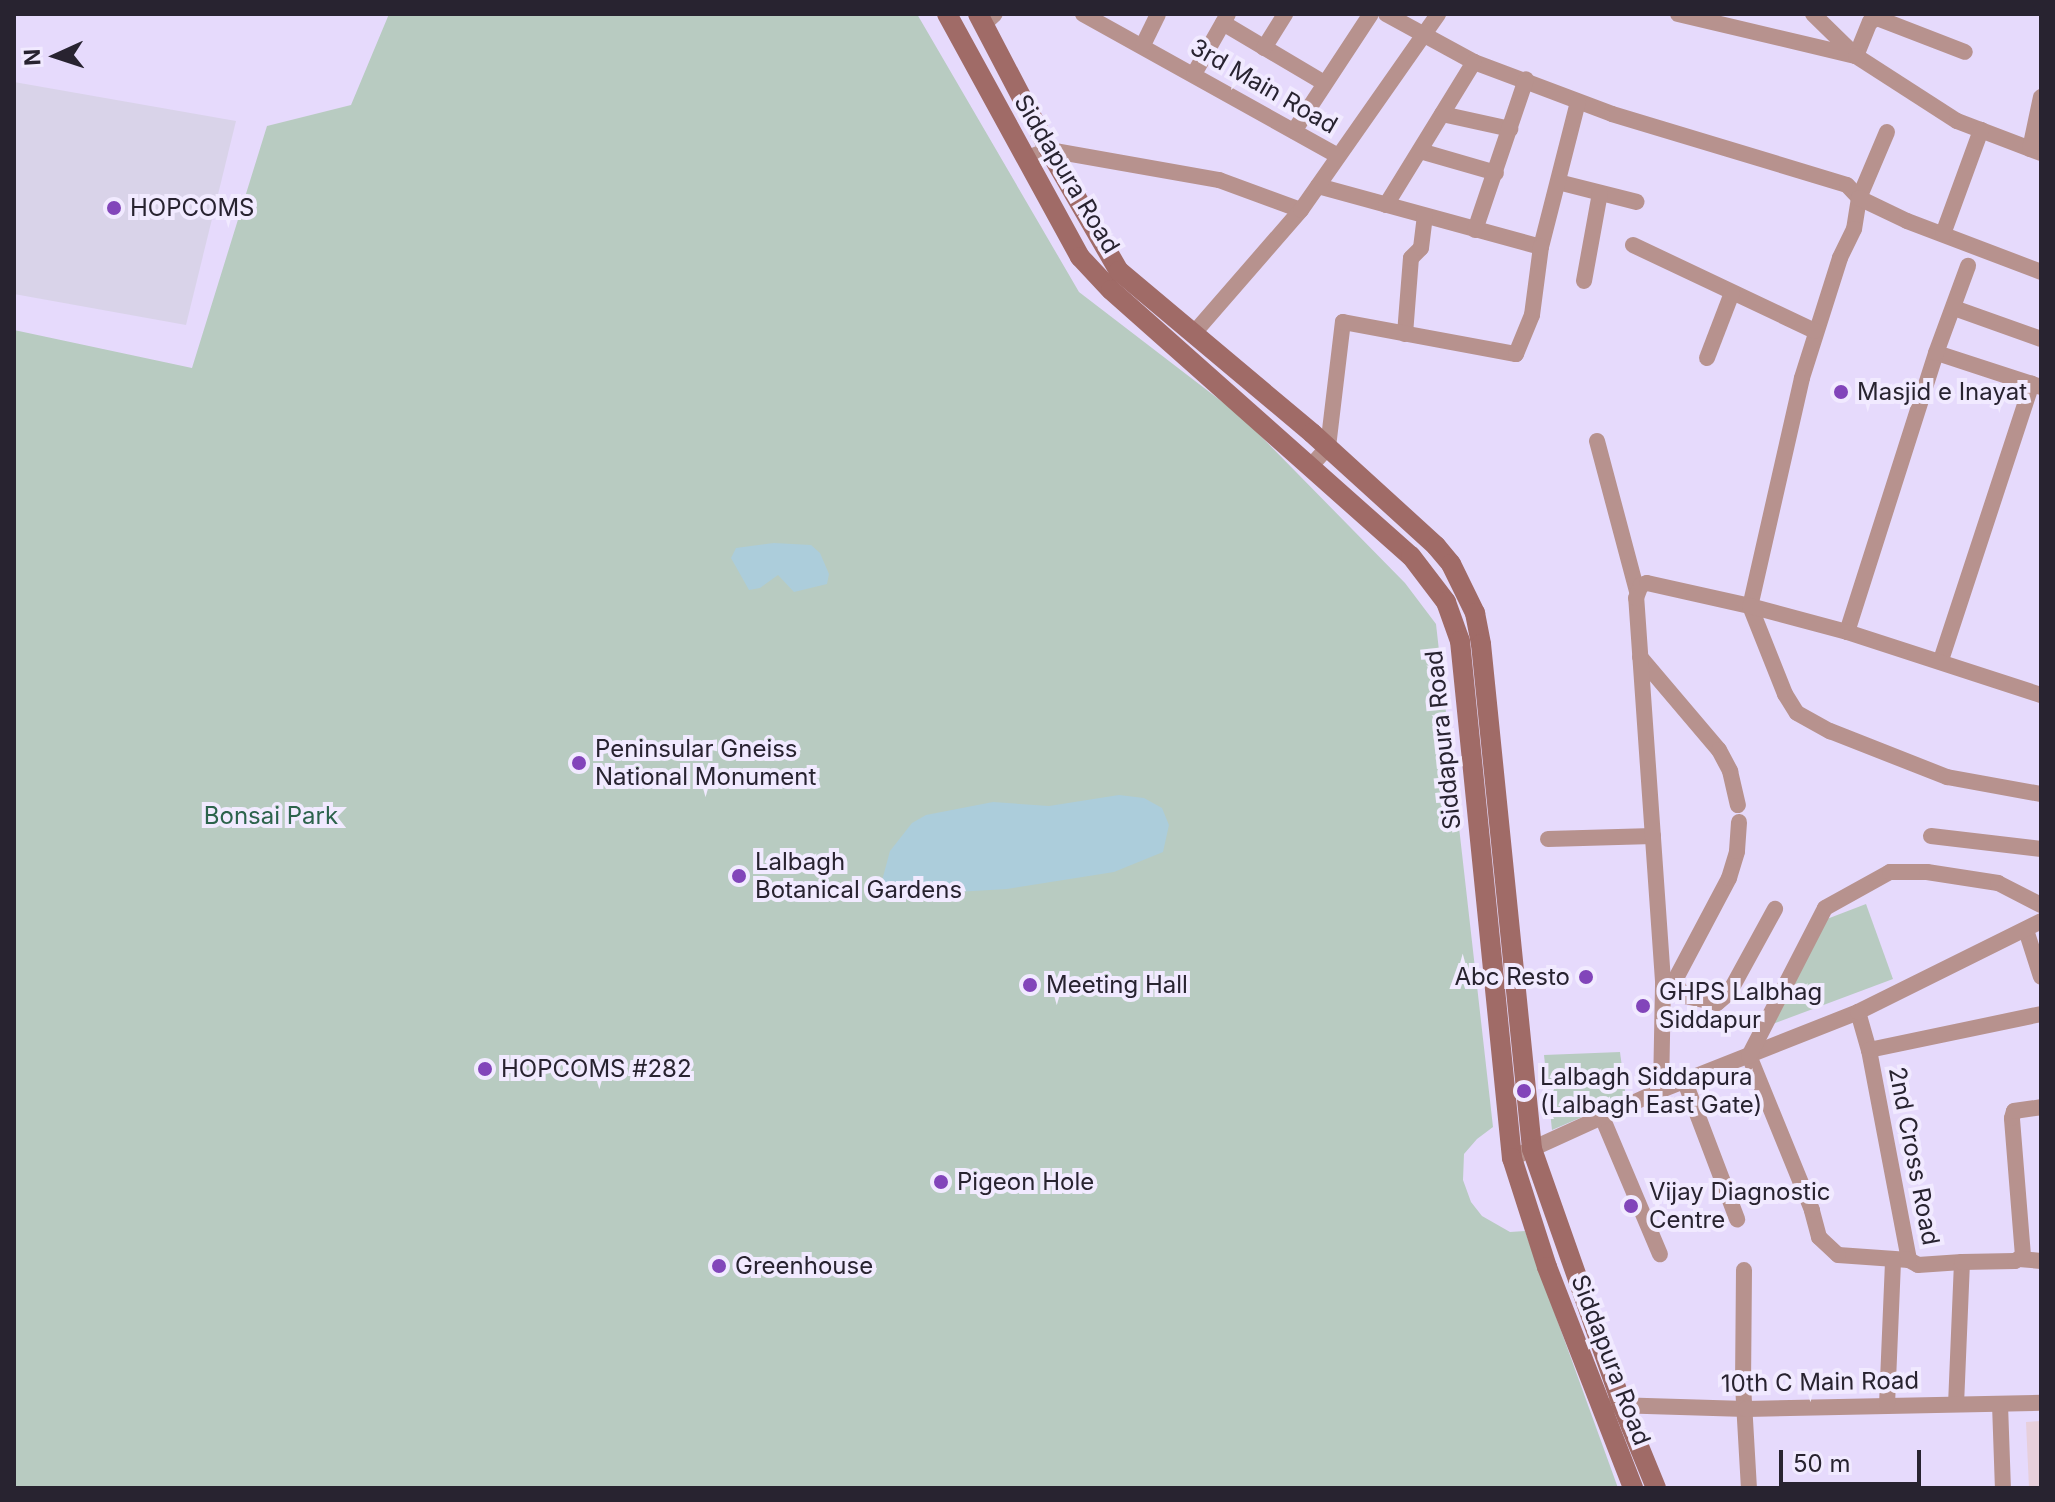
<!DOCTYPE html>
<html>
<head>
<meta charset="utf-8">
<style>
  body { margin:0 }
  #map { position:relative; width:2055px; height:1502px; overflow:hidden; background:#e6dafc; font-family:Inter,sans-serif }
  div>[style] { position:absolute }
  .commercial>* { inset:0; background:#d9d3e9 }
  .education>* { inset:0; background:#e7cfdb }
  .green>* { inset:0; background:#b8cbc1 }
  .water>* { inset:0; background:#accddb }
  .minor>* { height:16px; margin:-8px; padding:0 8px; transform-origin:8px; border-radius:8px; background:#b7928e }
  .secondary>* { height:20px; margin:-10px; padding:0 10px; transform-origin:10px; border-radius:10px; background:#a06b67 }
  .dots>* { width:22px; height:22px; translate:-50% -50%; box-sizing:border-box; border:4px solid #f1eaff; border-radius:50% }
  span { translate:-50% -50%; white-space:nowrap; text-align:center; line-height:1.15; -webkit-text-stroke:8px #f1eaff; paint-order:stroke }
  .street-label { font-size:24px; color:#282330 }
  .poi-label { font-size:24px; color:#282330 }
  .left { translate:0 -50%; text-align:left }
  .right { translate:-100% -50%; text-align:right }
  .park-label { font-size:24px; color:#2c634c }
  .frame { position:absolute; inset:0; border:16px solid #282330; pointer-events:none }
  .north { position:absolute; left:16px; top:16px; width:80px; height:80px; -webkit-text-stroke:6px #f1eaff; paint-order:stroke; rotate:267deg; font-size:22px; font-weight:700; line-height:32px; text-align:center; color:#282330 }
  .north::after { content:''; display:block; margin:auto; width:28px; height:36px; background:#282330; clip-path:polygon(50% 0,100% 100%,50% 72%,0 100%) }
  .scale { position:absolute; left:1779px; top:1450px; width:142px; height:36px; box-sizing:border-box; border:4px solid #282330; border-top:0; padding-left:10px; font-size:24px; line-height:28px; white-space:nowrap; color:#282330; -webkit-text-stroke:6px #f1eaff; paint-order:stroke }
</style>
</head>
<body>
<div id="map">
  <div class="commercial">
    <div style="clip-path:polygon(14px 82px,236px 121px,186px 325px,14px 294px)"></div>
  </div>
  <div class="education">
    <div style="clip-path:polygon(2041px 1421px,2041px 1488px,2029px 1488px,2026px 1422px)"></div>
  </div>
  <div class="green">
    <div style="clip-path:polygon(389px 14px,917px 14px,1079px 292px,1242px 417px,1405px 583px,1436px 624px,1493px 1127px,1477px 1139px,1464px 1154px,1463px 1180px,1471px 1202px,1482px 1216px,1510px 1232px,1525px 1231px,1618px 1488px,14px 1488px,14px 330px,192px 368px,267px 126px,351px 105px)"></div>
    <div style="clip-path:polygon(1866px 904px,1893px 979px,1770px 1025px,1819px 922px)"></div>
    <div style="clip-path:polygon(1620px 1052px,1626px 1098px,1552px 1130px,1544px 1055px)"></div>
  </div>
  <div class="water">
    <div style="clip-path:polygon(774px 543px,811px 545px,820px 553px,829px 574px,827px 584px,794px 592px,778px 575px,760px 588px,749px 590px,731px 558px,736px 548px)"></div>
    <div style="clip-path:polygon(1119px 795px,1144px 798px,1162px 808px,1169px 825px,1163px 852px,1114px 872px,1007px 889px,889px 896px,880px 888px,890px 851px,912px 823px,926px 815px,993px 802px,1049px 806px)"></div>
  </div>
  <div class="minor">
    <div style="left:1083px;top:14px;width:292px;rotate:29.1deg"></div>
    <div style="left:1386px;top:14px;width:100px;rotate:28.6deg"></div>
    <div style="left:1474px;top:62px;width:147px;rotate:20.6deg"></div>
    <div style="left:1612px;top:114px;width:245px;rotate:16.8deg"></div>
    <div style="left:1847px;top:185px;width:18px;rotate:47deg"></div>
    <div style="left:1859px;top:198px;width:31px;rotate:99deg"></div>
    <div style="left:1854px;top:229px;width:32px;rotate:116deg"></div>
    <div style="left:1840px;top:258px;width:126px;rotate:107.6deg"></div>
    <div style="left:1802px;top:378px;width:234px;rotate:102.8deg"></div>
    <div style="left:1750px;top:606px;width:95px;rotate:68.3deg"></div>
    <div style="left:1785px;top:694px;width:22px;rotate:58deg"></div>
    <div style="left:1797px;top:713px;width:38px;rotate:29deg"></div>
    <div style="left:1830px;top:731px;width:126px;rotate:21.5deg"></div>
    <div style="left:1947px;top:777px;width:96px;rotate:10.3deg"></div>
    <div style="left:1678px;top:14px;width:183px;rotate:13.3deg"></div>
    <div style="left:1856px;top:56px;width:37px;rotate:-68deg"></div>
    <div style="left:1870px;top:22px;width:8px;rotate:-30deg"></div>
    <div style="left:1877px;top:18px;width:94px;rotate:21.1deg"></div>
    <div style="left:1813px;top:14px;width:60px;rotate:44.3deg"></div>
    <div style="left:1856px;top:56px;width:120px;rotate:32.8deg"></div>
    <div style="left:1957px;top:121px;width:90px;rotate:20.9deg"></div>
    <div style="left:1223px;top:23px;width:117px;rotate:30.7deg"></div>
    <div style="left:983px;top:25px;width:16px;rotate:-43deg"></div>
    <div style="left:1143px;top:45px;width:34px;rotate:-64deg"></div>
    <div style="left:1264px;top:48px;width:40px;rotate:-58deg"></div>
    <div style="left:1194px;top:74px;width:69px;rotate:-60.5deg"></div>
    <div style="left:1442px;top:114px;width:70px;rotate:12.4deg"></div>
    <div style="left:1294px;top:131px;width:140px;rotate:-56.7deg"></div>
    <div style="left:1887px;top:132px;width:72px;rotate:113deg"></div>
    <div style="left:1859px;top:198px;width:53px;rotate:25.6deg"></div>
    <div style="left:1907px;top:221px;width:143px;rotate:20.8deg"></div>
    <div style="left:2030px;top:149px;width:53px;rotate:-78.1deg"></div>
    <div style="left:1420px;top:151px;width:79px;rotate:16.1deg"></div>
    <div style="left:1025px;top:159px;width:26px;rotate:-21deg"></div>
    <div style="left:1049px;top:150px;width:173px;rotate:10deg"></div>
    <div style="left:1219px;top:180px;width:87px;rotate:20.1deg"></div>
    <div style="left:1558px;top:182px;width:81px;rotate:14.2deg"></div>
    <div style="left:1318px;top:186px;width:231px;rotate:15.3deg"></div>
    <div style="left:1541px;top:247px;width:150px;rotate:-75.7deg"></div>
    <div style="left:1386px;top:205px;width:168px;rotate:-58.4deg"></div>
    <div style="left:1475px;top:230px;width:159px;rotate:-71.3deg"></div>
    <div style="left:1943px;top:234px;width:111px;rotate:-69.9deg"></div>
    <div style="left:1633px;top:245px;width:201px;rotate:25.3deg"></div>
    <div style="left:1584px;top:281px;width:89px;rotate:-79.7deg"></div>
    <div style="left:1954px;top:308px;width:92px;rotate:19.6deg"></div>
    <div style="left:1194px;top:333px;width:163px;rotate:-49deg"></div>
    <div style="left:1301px;top:210px;width:239px;rotate:-55deg"></div>
    <div style="left:1405px;top:334px;width:76px;rotate:-85.5deg"></div>
    <div style="left:1411px;top:258px;width:14px;rotate:-45deg"></div>
    <div style="left:1421px;top:248px;width:32px;rotate:-83deg"></div>
    <div style="left:1940px;top:354px;width:106px;rotate:18.1deg"></div>
    <div style="left:1707px;top:358px;width:70px;rotate:-69deg"></div>
    <div style="left:1597px;top:441px;width:155px;rotate:75.1deg"></div>
    <div style="left:1310px;top:467px;width:27px;rotate:-48deg"></div>
    <div style="left:1328px;top:447px;width:126px;rotate:-83.2deg"></div>
    <div style="left:1343px;top:322px;width:176px;rotate:10.5deg"></div>
    <div style="left:1516px;top:354px;width:42px;rotate:-67.7deg"></div>
    <div style="left:1532px;top:315px;width:69px;rotate:-82.5deg"></div>
    <div style="left:1847px;top:632px;width:293px;rotate:-72.3deg"></div>
    <div style="left:1936px;top:353px;width:93px;rotate:-69.8deg"></div>
    <div style="left:1640px;top:657px;width:122px;rotate:49.7deg"></div>
    <div style="left:1719px;top:750px;width:24px;rotate:62deg"></div>
    <div style="left:1730px;top:771px;width:35px;rotate:77deg"></div>
    <div style="left:1941px;top:660px;width:291px;rotate:-71.8deg"></div>
    <div style="left:1931px;top:836px;width:111px;rotate:6.7deg"></div>
    <div style="left:1548px;top:839px;width:105px;rotate:-1.6deg"></div>
    <div style="left:2026px;top:930px;width:49px;rotate:72.3deg"></div>
    <div style="left:1674px;top:982px;width:18px;rotate:52deg"></div>
    <div style="left:1685px;top:996px;width:33px;rotate:12deg"></div>
    <div style="left:1717px;top:1003px;width:16px;rotate:-40deg"></div>
    <div style="left:1729px;top:993px;width:96px;rotate:-61.3deg"></div>
    <div style="left:1663px;top:989px;width:13px;rotate:-32deg"></div>
    <div style="left:1674px;top:982px;width:118px;rotate:-62.1deg"></div>
    <div style="left:1729px;top:878px;width:28px;rotate:-73deg"></div>
    <div style="left:1737px;top:851px;width:29px;rotate:-86deg"></div>
    <div style="left:1858px;top:1012px;width:40px;rotate:74deg"></div>
    <div style="left:1869px;top:1050px;width:214px;rotate:79.2deg"></div>
    <div style="left:1909px;top:1260px;width:10px;rotate:29deg"></div>
    <div style="left:1918px;top:1265px;width:44px;rotate:-3.9deg"></div>
    <div style="left:1962px;top:1262px;width:141px;rotate:92.4deg"></div>
    <div style="left:1869px;top:1050px;width:176px;rotate:-11.8deg"></div>
    <div style="left:1685px;top:1082px;width:147px;rotate:69.2deg"></div>
    <div style="left:1661px;top:1090px;width:109px;rotate:-88.9deg"></div>
    <div style="left:1663px;top:981px;width:384px;rotate:-94deg"></div>
    <div style="left:1636px;top:598px;width:14px;rotate:-69deg"></div>
    <div style="left:1641px;top:585px;width:6px;rotate:-18deg"></div>
    <div style="left:1647px;top:583px;width:106px;rotate:12.6deg"></div>
    <div style="left:1750px;top:606px;width:100px;rotate:15deg"></div>
    <div style="left:1847px;top:632px;width:204px;rotate:18deg"></div>
    <div style="left:1602px;top:1117px;width:149px;rotate:67.1deg"></div>
    <div style="left:1512px;top:1158px;width:164px;rotate:-24.5deg"></div>
    <div style="left:1661px;top:1090px;width:212px;rotate:-21.6deg"></div>
    <div style="left:1858px;top:1012px;width:204px;rotate:-26.4deg"></div>
    <div style="left:2019px;top:1259px;width:22px;rotate:5deg"></div>
    <div style="left:1909px;top:1260px;width:71px;rotate:-176deg"></div>
    <div style="left:1838px;top:1255px;width:26px;rotate:-137deg"></div>
    <div style="left:1819px;top:1237px;width:28px;rotate:-105deg"></div>
    <div style="left:1812px;top:1210px;width:166px;rotate:-112.2deg"></div>
    <div style="left:1749px;top:1056px;width:166px;rotate:-62.8deg"></div>
    <div style="left:1825px;top:908px;width:74px;rotate:-29deg"></div>
    <div style="left:1890px;top:872px;width:37px"></div>
    <div style="left:1927px;top:872px;width:72px;rotate:8.8deg"></div>
    <div style="left:1998px;top:883px;width:48px;rotate:27.1deg"></div>
    <div style="left:1962px;top:1262px;width:53px;rotate:-1.1deg"></div>
    <div style="left:2015px;top:1261px;width:9px;rotate:-32deg"></div>
    <div style="left:2023px;top:1256px;width:138px;rotate:-94.6deg"></div>
    <div style="left:2012px;top:1118px;width:7px;rotate:-74deg"></div>
    <div style="left:2014px;top:1111px;width:27px;rotate:-8deg"></div>
    <div style="left:1744px;top:1270px;width:115px;rotate:90.5deg"></div>
    <div style="left:1743px;top:1385px;width:103px;rotate:86.7deg"></div>
    <div style="left:2000px;top:1404px;width:84px;rotate:88deg"></div>
    <div style="left:1614px;top:1405px;width:132px;rotate:1.7deg"></div>
    <div style="left:1746px;top:1409px;width:295px;rotate:-1.2deg"></div>
    <div style="left:1887px;top:1405px;width:146px;rotate:-87.6deg"></div>
  </div>
  <div class="secondary">
    <div style="left:947px;top:14px;width:277px;rotate:61.3deg"></div>
    <div style="left:1080px;top:257px;width:45px;rotate:46.8deg"></div>
    <div style="left:1111px;top:290px;width:401px;rotate:41.6deg"></div>
    <div style="left:1411px;top:556px;width:58px;rotate:52.7deg"></div>
    <div style="left:1446px;top:602px;width:41px;rotate:70.3deg"></div>
    <div style="left:1460px;top:641px;width:520px;rotate:84.26deg"></div>
    <div style="left:1512px;top:1158px;width:114px;rotate:72.2deg"></div>
    <div style="left:1547px;top:1267px;width:237px;rotate:68.7deg"></div>
    <div style="left:978px;top:14px;width:153px;rotate:62.4deg"></div>
    <div style="left:1049px;top:150px;width:140px;rotate:60deg"></div>
    <div style="left:1119px;top:271px;width:252px;rotate:40deg"></div>
    <div style="left:1312px;top:433px;width:168px;rotate:42.3deg"></div>
    <div style="left:1436px;top:546px;width:23px;rotate:50deg"></div>
    <div style="left:1451px;top:564px;width:55px;rotate:63.9deg"></div>
    <div style="left:1475px;top:613px;width:32px;rotate:79deg"></div>
    <div style="left:1481px;top:644px;width:508px;rotate:84.23deg"></div>
    <div style="left:1532px;top:1149px;width:271px;rotate:70.6deg"></div>
    <div style="left:1622px;top:1405px;width:90px;rotate:67.7deg"></div>
  </div>
  <div class="dots">
    <div style="left:114px;top:208px;background:#8245ba"></div>
    <div style="left:1841px;top:392px;background:#8245ba"></div>
    <div style="left:579px;top:763px;background:#8245ba"></div>
    <div style="left:739px;top:876px;background:#8245ba"></div>
    <div style="left:1586px;top:977px;background:#8245ba"></div>
    <div style="left:1030px;top:985px;background:#8245ba"></div>
    <div style="left:1643px;top:1006px;background:#8245ba"></div>
    <div style="left:485px;top:1069px;background:#8245ba"></div>
    <div style="left:1524px;top:1091px;background:#8245ba"></div>
    <div style="left:941px;top:1182px;background:#8245ba"></div>
    <div style="left:1631px;top:1206px;background:#8245ba"></div>
    <div style="left:719px;top:1266px;background:#8245ba"></div>
  </div>
  <div class="street-label">
    <span style="left:1264px;top:86px;rotate:30deg">3rd Main Road</span>
    <span style="left:1067px;top:174px;rotate:59deg">Siddapura Road</span>
    <span style="left:1443px;top:740px;rotate:-96deg">Siddapura Road</span>
    <span style="left:1914px;top:1156px;rotate:79deg">2nd Cross Road</span>
    <span style="left:1611px;top:1360px;rotate:69deg">Siddapura Road</span>
    <span style="left:1820px;top:1382px;rotate:-1deg">10th C Main Road</span>
  </div>
  <div class="poi-label">
    <span class="left" style="left:130px;top:208px">HOPCOMS</span>
    <span class="left" style="left:1857px;top:392px">Masjid e Inayat</span>
    <span class="left" style="left:595px;top:763px">Peninsular Gneiss<br>National Monument</span>
    <span class="left" style="left:755px;top:876px">Lalbagh<br>Botanical Gardens</span>
    <span class="right" style="left:1570px;top:977px">Abc Resto</span>
    <span class="left" style="left:1046px;top:985px">Meeting Hall</span>
    <span class="left" style="left:1659px;top:1006px">GHPS Lalbhag<br>Siddapur</span>
    <span class="left" style="left:501px;top:1069px">HOPCOMS #282</span>
    <span class="left" style="left:1540px;top:1091px">Lalbagh Siddapura<br>(Lalbagh East Gate)</span>
    <span class="left" style="left:957px;top:1182px">Pigeon Hole</span>
    <span class="left" style="left:1649px;top:1206px">Vijay Diagnostic<br>Centre</span>
    <span class="left" style="left:735px;top:1266px">Greenhouse</span>
  </div>
  <div class="park-label">
    <span style="left:271px;top:816px">Bonsai Park</span>
  </div>
  <div class="frame"></div>
  <div class="north">N</div>
  <div class="scale">50 m</div>
</div>
</body>
</html>
